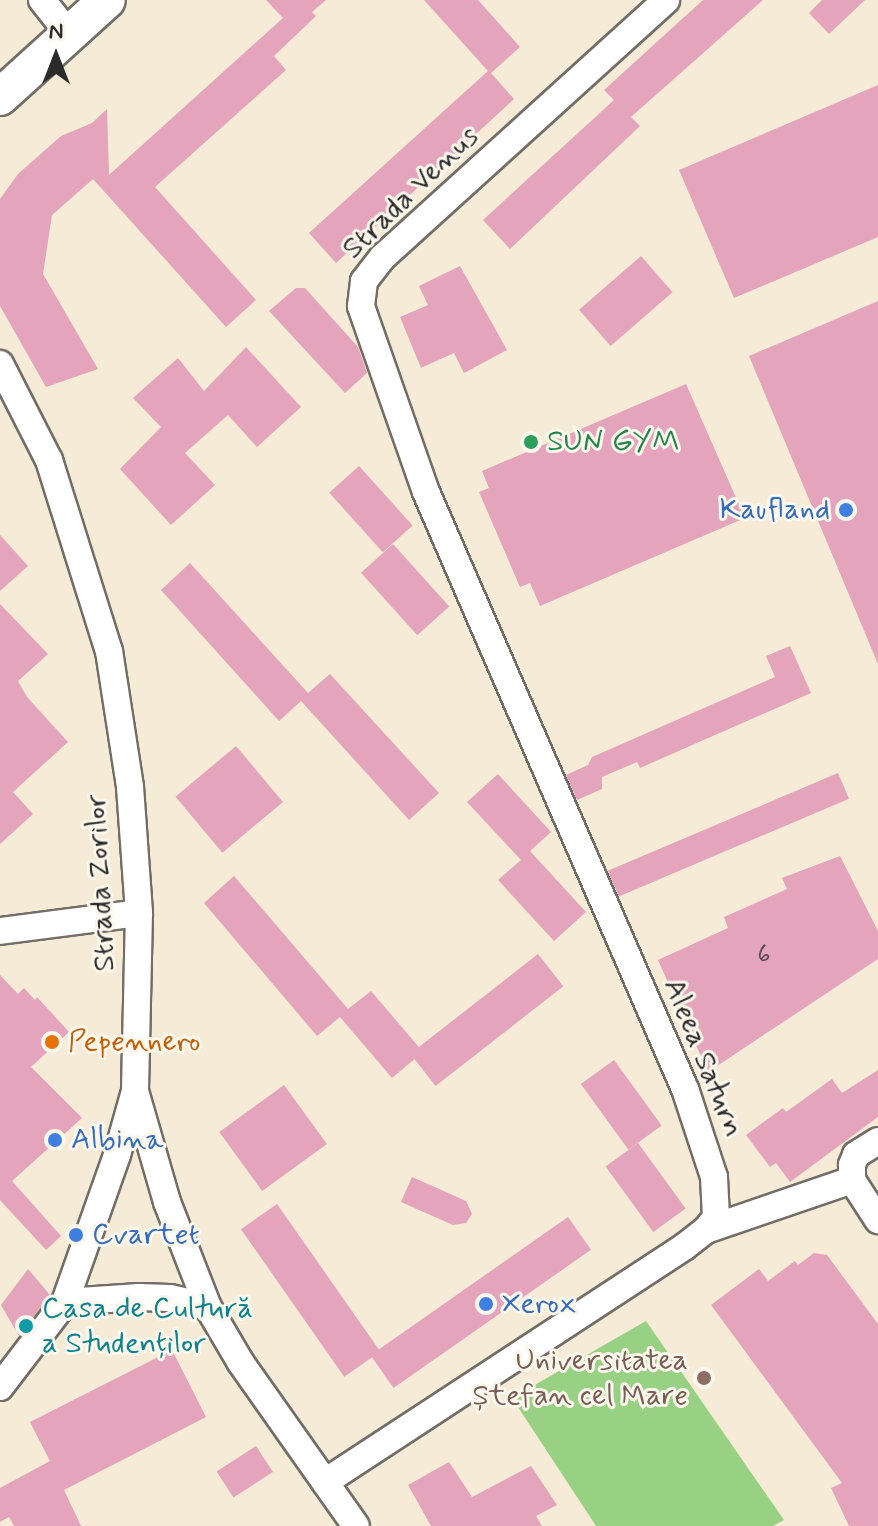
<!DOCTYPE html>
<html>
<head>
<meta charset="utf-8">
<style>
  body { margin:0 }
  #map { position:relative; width:878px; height:1526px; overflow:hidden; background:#f5ebd6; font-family:Mynerve,sans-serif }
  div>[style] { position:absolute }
  .green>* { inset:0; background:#98d183 }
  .building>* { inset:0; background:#e4a4bc; transform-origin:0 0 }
  .roads { filter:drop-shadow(2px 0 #726e67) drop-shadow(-2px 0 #726e67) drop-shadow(0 2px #726e67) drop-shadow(0 -2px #726e67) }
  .street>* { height:26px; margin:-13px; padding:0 13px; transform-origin:13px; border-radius:13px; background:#fff }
  .secondary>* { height:36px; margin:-18px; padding:0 18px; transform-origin:18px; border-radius:18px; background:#fff }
  .dots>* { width:22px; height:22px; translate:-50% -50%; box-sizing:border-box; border:4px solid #fbf7ec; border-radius:50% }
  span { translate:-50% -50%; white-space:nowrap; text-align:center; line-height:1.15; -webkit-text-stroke:6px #fbf7ec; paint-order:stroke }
  .number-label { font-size:26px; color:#59494f }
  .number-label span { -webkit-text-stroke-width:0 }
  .street-label { font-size:30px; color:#2b2b2b }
  .leisure-label { font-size:30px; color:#27864d }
  .left { translate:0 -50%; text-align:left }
  .shop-label { font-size:30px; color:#366cbe }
  .right { translate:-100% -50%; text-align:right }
  .food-label { font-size:30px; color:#c56008 }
  .culture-label { font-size:30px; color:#0d838f }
  .education-label { font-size:30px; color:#785e54 }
  .north { position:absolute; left:16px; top:16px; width:80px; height:80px; -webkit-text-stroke:6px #fbf7ec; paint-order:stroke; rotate:0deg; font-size:22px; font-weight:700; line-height:32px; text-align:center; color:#2b2b2b }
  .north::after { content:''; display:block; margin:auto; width:28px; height:36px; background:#2b2b2b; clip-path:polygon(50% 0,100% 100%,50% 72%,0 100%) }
</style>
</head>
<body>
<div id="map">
  <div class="green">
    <div style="clip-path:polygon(646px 1321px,784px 1520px,773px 1526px,596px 1526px,512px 1398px)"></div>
  </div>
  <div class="building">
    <div style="clip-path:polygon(266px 0,326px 0,312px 12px,316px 16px,274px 56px,286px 70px,155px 187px,256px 300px,226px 327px,93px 179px,52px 215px,43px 274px,98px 369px,46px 387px,0 306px,0 199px,18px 174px,61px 136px,92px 123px,107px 109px,109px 175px,283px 18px)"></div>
    <div style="clip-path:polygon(424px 0,478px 0,520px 47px,491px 73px,514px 99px,336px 263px,309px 233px,488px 71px)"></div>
    <div style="clip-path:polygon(703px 0,763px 0,631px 117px,640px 126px,510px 249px,483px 220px,614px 100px,604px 90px)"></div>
    <div style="clip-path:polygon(822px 0,865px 0,829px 34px,809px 13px)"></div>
    <div style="clip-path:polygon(878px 85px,878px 237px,734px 298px,679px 170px)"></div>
    <div style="left:641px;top:256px;width:48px;height:82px;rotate:49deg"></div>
    <div style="clip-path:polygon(460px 266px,507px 350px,464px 373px,454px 353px,421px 368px,400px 317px,428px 305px,419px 286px)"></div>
    <div style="clip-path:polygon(296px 288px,305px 288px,358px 347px,367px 373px,345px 393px,269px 311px)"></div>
    <div style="clip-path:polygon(878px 301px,878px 664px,749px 356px)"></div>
    <div style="clip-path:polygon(246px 347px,301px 407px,257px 447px,228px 415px,185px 453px,215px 485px,171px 525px,120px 469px,161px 427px,133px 398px,178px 358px,204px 391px)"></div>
    <div style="clip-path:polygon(686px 384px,745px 518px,540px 606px,530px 583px,520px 587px,479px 492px,489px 488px,482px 471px)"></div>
    <div style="left:359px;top:466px;width:80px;height:40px;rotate:48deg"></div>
    <div style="clip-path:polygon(0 535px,28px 566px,0 591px)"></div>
    <div style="left:393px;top:544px;width:84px;height:43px;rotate:48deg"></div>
    <div style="clip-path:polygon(190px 563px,308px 693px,330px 674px,439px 793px,409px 820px,301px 701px,279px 721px,161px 590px)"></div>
    <div style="clip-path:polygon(0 604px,48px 654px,18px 681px,27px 697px,68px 742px,13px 792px,33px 814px,0 844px)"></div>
    <div style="clip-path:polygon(790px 646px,811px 693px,640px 768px,637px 762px,602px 777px,602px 789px,577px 800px,566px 775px,588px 765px,592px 757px,775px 677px,766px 656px)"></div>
    <div style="left:236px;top:746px;width:73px;height:79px;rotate:50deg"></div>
    <div style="left:838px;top:773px;width:28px;height:250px;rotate:67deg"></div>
    <div style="clip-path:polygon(498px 774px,551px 832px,530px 851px,586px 912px,554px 941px,498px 880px,521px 860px,467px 802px)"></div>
    <div style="clip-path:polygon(840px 856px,878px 931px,878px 959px,708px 1072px,658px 960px,728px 928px,724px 917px,787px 889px,782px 878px)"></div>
    <div style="clip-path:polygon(234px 876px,348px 1009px,371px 991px,423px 1052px,392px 1078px,340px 1017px,317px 1036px,204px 903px)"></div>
    <div style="left:538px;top:954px;width:41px;height:162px;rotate:52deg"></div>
    <div style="clip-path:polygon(0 975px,18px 994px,24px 988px,35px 1000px,37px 997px,69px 1032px,31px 1067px,82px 1118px,12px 1181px,61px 1236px,46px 1250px,0 1200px)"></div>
    <div style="left:614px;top:1060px;width:81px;height:41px;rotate:54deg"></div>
    <div style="clip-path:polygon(878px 1070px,878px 1117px,790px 1182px,776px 1163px,770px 1167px,746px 1135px,783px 1108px,786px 1112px,832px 1079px,842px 1093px)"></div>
    <div style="left:284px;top:1085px;width:73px;height:80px;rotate:54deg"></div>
    <div style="left:638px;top:1143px;width:81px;height:40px;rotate:54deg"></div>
    <div style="clip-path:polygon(412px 1177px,466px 1201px,472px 1214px,466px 1223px,453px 1225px,401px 1202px)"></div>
    <div style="left:277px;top:1204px;width:180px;height:44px;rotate:55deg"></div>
    <div style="left:568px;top:1217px;width:40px;height:241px;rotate:55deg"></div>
    <div style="clip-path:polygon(814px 1253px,827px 1255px,878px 1324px,878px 1526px,849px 1526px,831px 1488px,842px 1483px,711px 1305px,759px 1269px,768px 1281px,795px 1261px,798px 1265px)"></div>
    <div style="clip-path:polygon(28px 1269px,50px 1295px,19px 1336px,1px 1305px)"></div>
    <div style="clip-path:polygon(172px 1350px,206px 1417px,64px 1490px,81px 1526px,14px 1526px,9px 1517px,0 1522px,0 1488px,50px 1461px,30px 1422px)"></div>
    <div style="left:256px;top:1446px;width:31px;height:47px;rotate:57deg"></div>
    <div style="clip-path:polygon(449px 1462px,472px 1497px,531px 1466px,557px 1505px,536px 1516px,542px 1526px,431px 1526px,408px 1485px)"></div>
  </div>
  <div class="roads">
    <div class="street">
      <div style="left:42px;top:0;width:43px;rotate:51.5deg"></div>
      <div style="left:0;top:364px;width:108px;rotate:63deg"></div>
      <div style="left:49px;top:460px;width:200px;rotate:72.6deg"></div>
      <div style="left:109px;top:651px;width:138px;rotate:81.2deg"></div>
      <div style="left:130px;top:787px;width:126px;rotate:85.9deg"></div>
      <div style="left:139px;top:913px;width:178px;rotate:91.3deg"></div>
      <div style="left:135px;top:1091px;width:66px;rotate:105.7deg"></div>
      <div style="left:117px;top:1155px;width:156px;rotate:109.5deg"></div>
      <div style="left:65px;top:1302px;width:107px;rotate:127.4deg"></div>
      <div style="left:0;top:931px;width:140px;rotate:-7.4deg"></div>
      <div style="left:135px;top:1091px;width:116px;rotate:73.9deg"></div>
      <div style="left:167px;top:1202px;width:113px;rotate:68.7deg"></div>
      <div style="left:208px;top:1307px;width:65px;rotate:59.5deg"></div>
      <div style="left:241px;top:1363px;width:199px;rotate:54.8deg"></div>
      <div style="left:878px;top:1141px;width:26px;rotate:148deg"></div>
      <div style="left:856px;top:1155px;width:11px;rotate:112deg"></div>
      <div style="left:852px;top:1165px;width:15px;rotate:90deg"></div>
      <div style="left:852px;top:1180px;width:48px;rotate:57deg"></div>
      <div style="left:706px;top:1230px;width:154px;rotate:-18.9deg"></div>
      <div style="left:65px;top:1302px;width:74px;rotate:-3.9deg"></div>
      <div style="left:139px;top:1297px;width:31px;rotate:2deg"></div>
      <div style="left:170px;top:1298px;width:39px;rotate:13deg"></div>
      <div style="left:325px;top:1482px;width:429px;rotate:-33.2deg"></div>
      <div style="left:684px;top:1247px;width:28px;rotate:-38deg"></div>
      <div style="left:706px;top:1230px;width:16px;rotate:-52deg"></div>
      <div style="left:716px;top:1217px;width:40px;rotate:-92.9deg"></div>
      <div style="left:714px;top:1177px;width:93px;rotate:-108.2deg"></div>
      <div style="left:685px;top:1089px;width:651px;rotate:-113.45deg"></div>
      <div style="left:426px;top:492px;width:197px;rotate:-109.3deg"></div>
      <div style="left:361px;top:306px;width:25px;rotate:-83deg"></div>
      <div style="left:364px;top:281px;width:31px;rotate:-52deg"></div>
      <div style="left:383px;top:257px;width:382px;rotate:-42.2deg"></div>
    </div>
    <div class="secondary">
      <div style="left:0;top:97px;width:144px;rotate:-42.2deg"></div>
    </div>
  </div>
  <div class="dots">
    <div style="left:531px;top:442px;background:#2e9e5b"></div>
    <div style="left:846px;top:510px;background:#3f7fe0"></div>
    <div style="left:52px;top:1042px;background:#e8710a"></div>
    <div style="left:55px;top:1140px;background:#3f7fe0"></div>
    <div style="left:76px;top:1235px;background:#3f7fe0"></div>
    <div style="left:486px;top:1304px;background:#3f7fe0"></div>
    <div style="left:26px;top:1326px;background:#0f9aa8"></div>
    <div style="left:704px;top:1378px;background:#8d6e63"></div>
  </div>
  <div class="number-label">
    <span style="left:764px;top:956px">6</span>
  </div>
  <div class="street-label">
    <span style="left:411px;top:193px;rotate:-44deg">Strada Venus</span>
    <span style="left:101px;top:883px;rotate:-93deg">Strada Zorilor</span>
    <span style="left:703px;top:1058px;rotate:68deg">Aleea Saturn</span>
  </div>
  <div class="leisure-label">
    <span class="left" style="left:547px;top:442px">SUN GYM</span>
  </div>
  <div class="shop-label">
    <span class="right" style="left:830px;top:510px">Kaufland</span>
    <span class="left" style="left:71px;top:1140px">Albina</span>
    <span class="left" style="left:92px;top:1235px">Cvartet</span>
    <span class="left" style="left:502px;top:1304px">Xerox</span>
  </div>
  <div class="food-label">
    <span class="left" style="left:68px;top:1042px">Pepennero</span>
  </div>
  <div class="culture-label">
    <span class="left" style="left:42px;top:1326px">Casa de Cultură<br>a Studenților</span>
  </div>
  <div class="education-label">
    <span class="right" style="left:688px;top:1378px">Universitatea<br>Ștefan cel Mare</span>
  </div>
  <div class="north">N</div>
</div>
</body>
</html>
